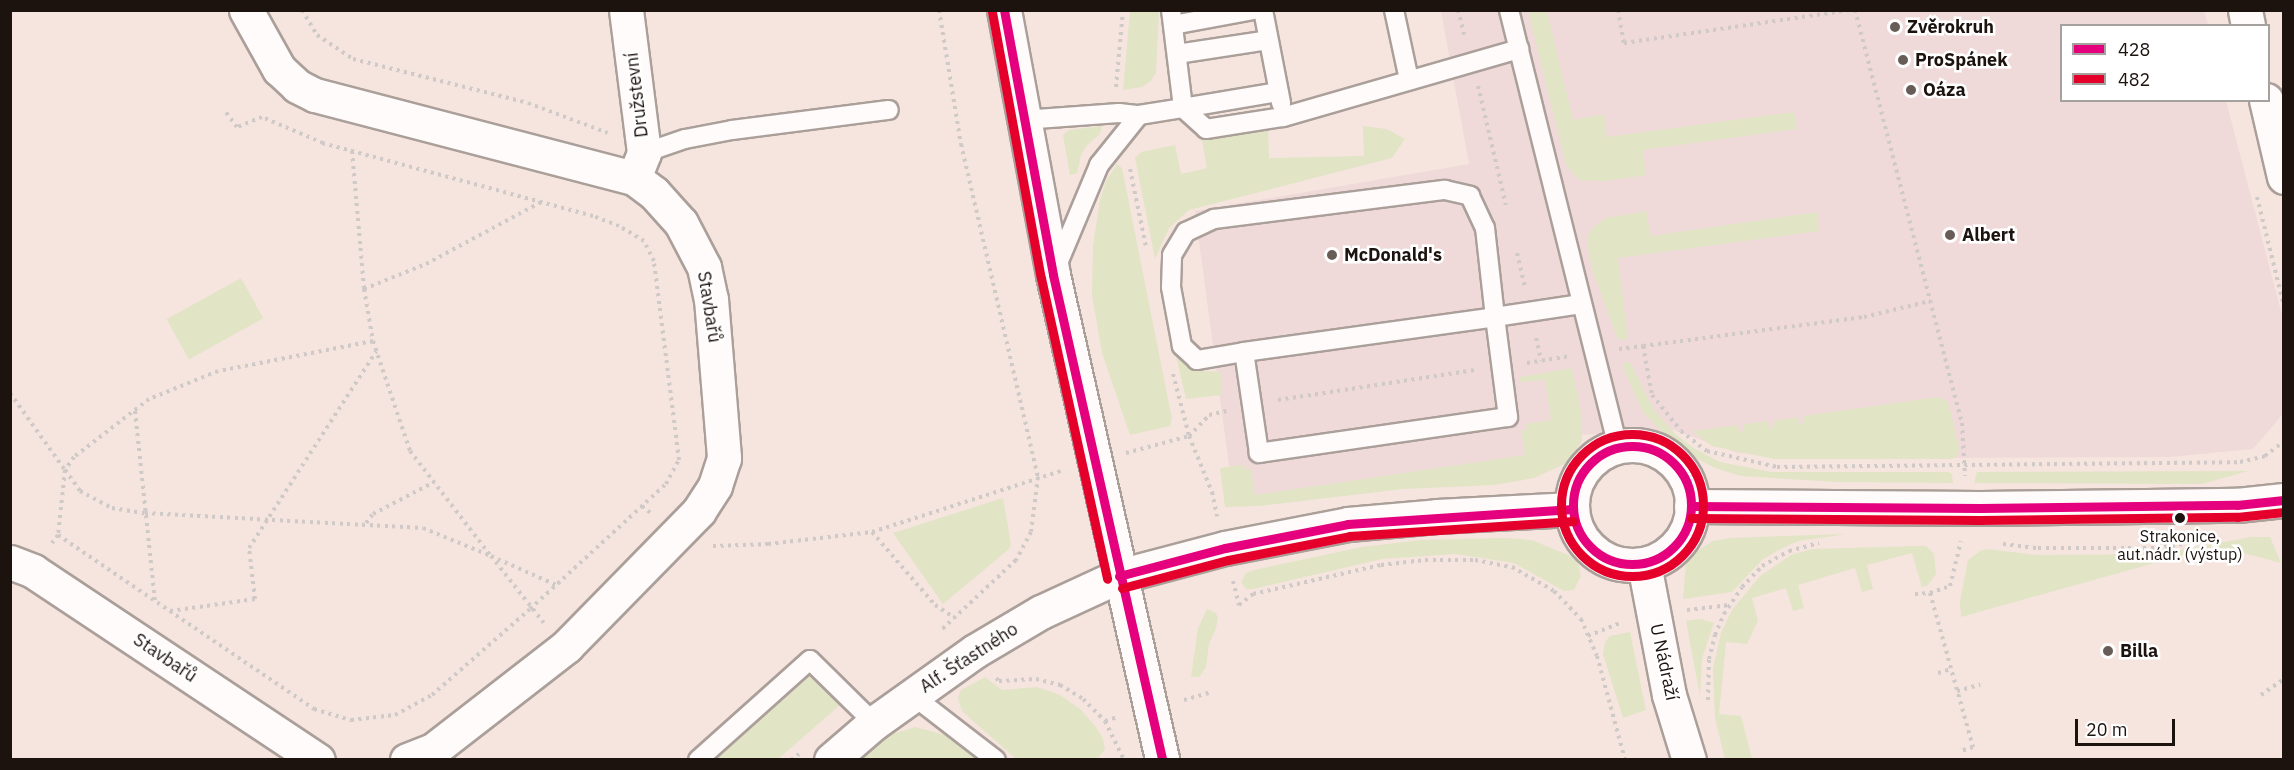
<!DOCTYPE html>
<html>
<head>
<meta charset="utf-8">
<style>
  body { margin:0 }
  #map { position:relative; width:2294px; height:770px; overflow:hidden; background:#f5e5de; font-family:"IBM Plex Sans",sans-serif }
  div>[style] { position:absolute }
  .commercial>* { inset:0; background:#efd9d9 }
  .green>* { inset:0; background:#e1e4c5; transform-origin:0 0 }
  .path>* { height:4px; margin-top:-2px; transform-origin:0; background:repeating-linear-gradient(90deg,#cfc9c7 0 3px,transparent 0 7.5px) }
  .roads { filter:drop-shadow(2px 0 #ab9f9a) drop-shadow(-2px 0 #ab9f9a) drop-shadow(0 2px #ab9f9a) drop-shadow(0 -2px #ab9f9a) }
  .lane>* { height:18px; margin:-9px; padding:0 9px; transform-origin:9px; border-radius:9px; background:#fefbfa }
  .street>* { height:33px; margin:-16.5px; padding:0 16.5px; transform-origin:16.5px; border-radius:16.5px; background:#fefbfa }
  .street>.ring { margin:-16.5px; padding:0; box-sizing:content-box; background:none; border:33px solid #fefbfa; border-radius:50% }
  .secondary>* { height:33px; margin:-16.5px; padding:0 16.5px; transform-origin:16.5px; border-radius:16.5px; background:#fefbfa }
  .primary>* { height:33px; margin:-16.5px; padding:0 16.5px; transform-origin:16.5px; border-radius:16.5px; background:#fefbfa }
  .bus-1>* { height:9px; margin:-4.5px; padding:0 4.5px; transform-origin:4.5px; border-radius:4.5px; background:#e5007d }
  .bus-1>.ring { margin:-4.5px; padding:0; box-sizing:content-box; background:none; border:9px solid #e5007d; border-radius:50% }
  .bus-2>* { height:9px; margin:-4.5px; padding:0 4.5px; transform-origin:4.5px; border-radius:4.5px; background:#e4002b }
  .bus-2>.ring { margin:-4.5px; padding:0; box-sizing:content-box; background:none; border:9px solid #e4002b; border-radius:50% }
  .dots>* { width:16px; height:16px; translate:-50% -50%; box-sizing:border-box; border:3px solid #fff; border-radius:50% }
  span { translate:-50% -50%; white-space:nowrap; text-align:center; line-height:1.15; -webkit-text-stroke:5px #fff; paint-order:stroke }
  .bus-label { font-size:16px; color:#1c130f }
  .poi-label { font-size:18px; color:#1c130f; font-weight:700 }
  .left { translate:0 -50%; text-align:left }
  .street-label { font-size:18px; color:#1c130f }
  .frame { position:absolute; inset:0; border:12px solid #1c130f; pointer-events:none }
  .legend { position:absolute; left:2060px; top:24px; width:210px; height:78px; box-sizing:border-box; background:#fff; border:2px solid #a4a19f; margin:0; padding:8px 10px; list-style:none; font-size:18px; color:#1c130f }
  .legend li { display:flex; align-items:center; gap:12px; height:30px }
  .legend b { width:30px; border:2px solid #a4a19f }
  .scale { position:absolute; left:2075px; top:719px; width:100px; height:27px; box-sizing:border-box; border:3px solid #1c130f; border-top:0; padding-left:8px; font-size:18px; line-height:21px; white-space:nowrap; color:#1c130f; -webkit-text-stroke:4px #fff; paint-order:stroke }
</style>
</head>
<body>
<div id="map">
  <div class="commercial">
    <div style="clip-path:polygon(1441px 11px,2204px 11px,2208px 25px,2062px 26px,2062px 100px,2226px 101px,2283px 319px,2283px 414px,2253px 449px,2169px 457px,1945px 458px,1738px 453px,1674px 430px,1575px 435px,1557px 466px,1234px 503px,1195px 211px,1469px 164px)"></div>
  </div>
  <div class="green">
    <div style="clip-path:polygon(1130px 11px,1159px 11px,1156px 72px,1151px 81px,1142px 87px,1123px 90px)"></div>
    <div style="clip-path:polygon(1528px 11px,1547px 11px,1573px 120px,1604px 114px,1607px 137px,1794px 112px,1797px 129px,1643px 150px,1646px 175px,1605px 181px,1579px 180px,1566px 165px)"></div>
    <div style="clip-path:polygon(1102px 126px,1100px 134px,1086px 146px,1081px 155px,1077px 173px,1070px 175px,1063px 135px,1069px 130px)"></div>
    <div style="clip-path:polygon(1363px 126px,1386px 129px,1405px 139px,1392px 158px,1189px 210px,1169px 228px,1155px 259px,1135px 158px,1141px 152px,1175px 145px,1181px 174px,1207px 168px,1202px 140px,1268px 128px,1269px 158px,1364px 156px)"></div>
    <div style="clip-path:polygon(1117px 164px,1122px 168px,1172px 419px,1170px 426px,1130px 435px,1102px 353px,1092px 295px,1093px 246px,1100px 200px,1106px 181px)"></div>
    <div style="clip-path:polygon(1646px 211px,1651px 236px,1817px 212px,1819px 231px,1618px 258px,1628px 339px,1618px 340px,1592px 269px,1587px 244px,1588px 235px,1592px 228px,1606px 218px)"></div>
    <div style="left:241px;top:278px;width:46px;height:85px;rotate:61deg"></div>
    <div style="clip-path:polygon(1174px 347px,1184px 362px,1194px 370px,1221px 372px,1221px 395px,1186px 399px)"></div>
    <div style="clip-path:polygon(1630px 362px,1654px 410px,1675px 434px,1695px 449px,1720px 462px,1771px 472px,1948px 472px,1952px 474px,1953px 483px,1837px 482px,1741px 476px,1715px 468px,1690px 455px,1662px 432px,1642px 411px,1625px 372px,1623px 363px)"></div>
    <div style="clip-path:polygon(1572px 368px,1581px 411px,1582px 441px,1566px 463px,1534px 478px,1495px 485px,1403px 489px,1259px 506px,1225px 507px,1220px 468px,1245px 465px,1245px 470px,1251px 469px,1255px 495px,1525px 455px,1521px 431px,1527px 429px,1526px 424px,1551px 420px,1545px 380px,1520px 382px,1519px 377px)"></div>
    <div style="clip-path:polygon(1938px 397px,1947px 401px,1949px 406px,1959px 448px,1957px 456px,1952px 459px,1774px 459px,1712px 446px,1692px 431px,1738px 425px,1739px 432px,1743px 431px,1743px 424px,1768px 421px,1769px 428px,1774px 427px,1773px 421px,1798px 417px,1799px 424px,1804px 423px,1803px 416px)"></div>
    <div style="clip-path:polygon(2248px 471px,2202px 484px,1974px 483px,1977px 472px)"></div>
    <div style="clip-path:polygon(1003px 498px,1011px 544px,1009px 549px,943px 604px,893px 533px)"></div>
    <div style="clip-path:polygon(1847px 534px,1798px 541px,1777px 551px,1762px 560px,1732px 592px,1683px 599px,1686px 562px,1692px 554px,1713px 541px,1730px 538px)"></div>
    <div style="clip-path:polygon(2251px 537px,2270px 537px,2281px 563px,2243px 553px,2219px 558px,2215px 546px,1961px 617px,1960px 601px,1968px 560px,1980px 551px,1987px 549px,2037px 555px,2161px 554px)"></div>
    <div style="clip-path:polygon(1503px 538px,1532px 540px,1577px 559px,1581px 576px,1574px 590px,1564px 591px,1514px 563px,1456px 554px,1382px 559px,1253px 589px,1246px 589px,1241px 582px,1246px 573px,1254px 570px,1362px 547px,1421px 540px)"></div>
    <div style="clip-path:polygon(1919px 546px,1926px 546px,1934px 554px,1936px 574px,1928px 585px,1922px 587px,1912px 553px,1867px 565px,1873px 589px,1862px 592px,1855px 568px,1798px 585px,1804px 608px,1793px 611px,1786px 588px,1752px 598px,1758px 621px,1747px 644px,1726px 642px,1719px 714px,1741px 716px,1752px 759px,1725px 759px,1715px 718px,1713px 669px,1721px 633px,1732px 610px,1760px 576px,1791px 555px,1812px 549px)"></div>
    <div style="clip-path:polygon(1207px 609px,1216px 613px,1218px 618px,1216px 628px,1209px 644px,1206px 667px,1199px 677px,1191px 677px,1198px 628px)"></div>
    <div style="clip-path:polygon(1700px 619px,1714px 623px,1702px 659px,1700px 696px,1686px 621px)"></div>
    <div style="clip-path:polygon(1630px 632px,1646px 710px,1623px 718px,1603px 654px,1605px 642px,1610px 636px)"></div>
    <div style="clip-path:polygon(812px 674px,840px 705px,778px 759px,716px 760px)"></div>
    <div style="clip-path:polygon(985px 677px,1002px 690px,1037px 687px,1060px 695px,1080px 709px,1096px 727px,1103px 739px,1105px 749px,1099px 757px,1089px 760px,1016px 759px,962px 711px,958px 698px,961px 690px)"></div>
    <div style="clip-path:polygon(915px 727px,952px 737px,977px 759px,855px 760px,890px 735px)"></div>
  </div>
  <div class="path">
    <div style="left:302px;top:10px;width:29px;rotate:59deg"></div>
    <div style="left:317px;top:35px;width:43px;rotate:33.7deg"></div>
    <div style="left:353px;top:59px;width:180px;rotate:14.1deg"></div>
    <div style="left:528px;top:103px;width:85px;rotate:20.6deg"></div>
    <div style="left:939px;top:10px;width:136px;rotate:80.7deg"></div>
    <div style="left:961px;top:144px;width:342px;rotate:77deg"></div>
    <div style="left:1038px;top:477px;width:55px;rotate:97.3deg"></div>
    <div style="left:1031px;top:532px;width:32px;rotate:118deg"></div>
    <div style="left:1016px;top:560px;width:104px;rotate:136.9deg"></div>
    <div style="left:1458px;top:10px;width:30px;rotate:76deg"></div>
    <div style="left:1618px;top:10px;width:34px;rotate:80deg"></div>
    <div style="left:1624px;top:43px;width:229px;rotate:-8.3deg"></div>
    <div style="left:1855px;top:10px;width:427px;rotate:75.5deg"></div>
    <div style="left:1962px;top:423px;width:53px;rotate:86.8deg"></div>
    <div style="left:1478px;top:86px;width:122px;rotate:76.8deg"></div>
    <div style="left:1116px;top:87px;width:77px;rotate:-84.8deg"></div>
    <div style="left:352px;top:151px;width:139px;rotate:85deg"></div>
    <div style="left:364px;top:289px;width:53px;rotate:80.2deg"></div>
    <div style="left:373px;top:341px;width:116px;rotate:71.4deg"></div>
    <div style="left:410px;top:451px;width:133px;rotate:52.4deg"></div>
    <div style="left:491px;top:556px;width:71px;rotate:24deg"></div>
    <div style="left:1130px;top:169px;width:80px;rotate:78.4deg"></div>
    <div style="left:2257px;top:197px;width:112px;rotate:76.1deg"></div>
    <div style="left:1517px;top:253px;width:35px;rotate:77deg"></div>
    <div style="left:364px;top:289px;width:67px;rotate:-22deg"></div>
    <div style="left:426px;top:264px;width:133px;rotate:-28.3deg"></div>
    <div style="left:1536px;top:338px;width:23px;rotate:77deg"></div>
    <div style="left:373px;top:341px;width:158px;rotate:169deg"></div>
    <div style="left:218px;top:371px;width:74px;rotate:157.9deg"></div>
    <div style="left:149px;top:399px;width:95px;rotate:142.3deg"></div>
    <div style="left:74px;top:457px;width:16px;rotate:125deg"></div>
    <div style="left:65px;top:470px;width:26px;rotate:54deg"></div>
    <div style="left:80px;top:491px;width:36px;rotate:28deg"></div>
    <div style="left:112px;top:508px;width:33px;rotate:9deg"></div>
    <div style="left:145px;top:513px;width:278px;rotate:3.1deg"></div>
    <div style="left:423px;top:528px;width:74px;rotate:22.4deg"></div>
    <div style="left:491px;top:556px;width:85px;rotate:51.7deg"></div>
    <div style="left:1643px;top:346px;width:223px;rotate:-7.5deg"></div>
    <div style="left:1864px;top:317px;width:68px;rotate:-13.6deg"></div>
    <div style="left:1619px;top:349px;width:24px;rotate:-7deg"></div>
    <div style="left:1643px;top:346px;width:50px;rotate:79.6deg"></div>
    <div style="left:1652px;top:395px;width:46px;rotate:51.1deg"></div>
    <div style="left:1681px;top:431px;width:33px;rotate:38deg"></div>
    <div style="left:1707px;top:451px;width:72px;rotate:12.9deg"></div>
    <div style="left:1777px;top:467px;width:463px;rotate:-0.6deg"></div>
    <div style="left:2240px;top:462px;width:26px;rotate:-13deg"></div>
    <div style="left:2265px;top:456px;width:24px;rotate:-38deg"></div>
    <div style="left:1527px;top:363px;width:44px;rotate:-9.2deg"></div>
    <div style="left:1173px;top:374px;width:64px;rotate:75.5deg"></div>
    <div style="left:1189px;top:436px;width:61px;rotate:67.7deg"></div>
    <div style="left:1212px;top:492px;width:25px;rotate:78deg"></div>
    <div style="left:10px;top:393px;width:95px;rotate:54.5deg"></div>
    <div style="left:65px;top:470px;width:65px;rotate:96.1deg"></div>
    <div style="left:58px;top:535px;width:10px;rotate:127deg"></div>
    <div style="left:1278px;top:400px;width:199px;rotate:-8.7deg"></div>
    <div style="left:135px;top:411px;width:190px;rotate:84deg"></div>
    <div style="left:1126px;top:453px;width:65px;rotate:-15.1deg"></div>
    <div style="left:1189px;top:436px;width:29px;rotate:-46deg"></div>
    <div style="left:1209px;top:415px;width:18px;rotate:-13deg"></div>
    <div style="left:642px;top:506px;width:13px;rotate:39deg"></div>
    <div style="left:366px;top:523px;width:11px;rotate:-52deg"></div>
    <div style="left:373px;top:514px;width:69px;rotate:-27.7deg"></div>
    <div style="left:872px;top:532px;width:96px;rotate:49.2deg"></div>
    <div style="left:935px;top:605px;width:24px;rotate:33deg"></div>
    <div style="left:58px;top:535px;width:310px;rotate:34.2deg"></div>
    <div style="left:314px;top:709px;width:39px;rotate:17deg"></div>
    <div style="left:351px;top:720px;width:44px;rotate:-6.5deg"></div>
    <div style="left:395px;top:715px;width:42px;rotate:-28.4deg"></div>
    <div style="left:432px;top:695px;width:130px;rotate:-41.3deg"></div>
    <div style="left:530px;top:609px;width:185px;rotate:-42.6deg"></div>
    <div style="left:666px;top:484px;width:27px;rotate:-62deg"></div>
    <div style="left:679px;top:460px;width:201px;rotate:-97.2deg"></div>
    <div style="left:654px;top:261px;width:22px;rotate:-117deg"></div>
    <div style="left:644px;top:241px;width:29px;rotate:-149deg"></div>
    <div style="left:619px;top:226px;width:28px;rotate:-159deg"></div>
    <div style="left:593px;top:216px;width:280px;rotate:-164.9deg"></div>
    <div style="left:323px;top:143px;width:66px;rotate:-156.9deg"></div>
    <div style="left:262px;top:117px;width:27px;rotate:158deg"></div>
    <div style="left:237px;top:127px;width:21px;rotate:-127deg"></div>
    <div style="left:2003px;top:544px;width:35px;rotate:7deg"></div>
    <div style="left:2038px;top:548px;width:119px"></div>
    <div style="left:2157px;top:548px;width:46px;rotate:-8.8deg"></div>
    <div style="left:713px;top:546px;width:55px;rotate:-2.1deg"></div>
    <div style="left:768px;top:544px;width:105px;rotate:-6.6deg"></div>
    <div style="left:872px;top:532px;width:202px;rotate:-17.9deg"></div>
    <div style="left:1233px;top:581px;width:25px;rotate:76deg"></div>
    <div style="left:1239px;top:605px;width:18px;rotate:-38deg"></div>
    <div style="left:1253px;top:594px;width:131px;rotate:-12.8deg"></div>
    <div style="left:1381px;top:565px;width:44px;rotate:-6.5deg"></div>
    <div style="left:1425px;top:560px;width:50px"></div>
    <div style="left:1475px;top:560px;width:38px;rotate:11deg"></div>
    <div style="left:1512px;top:567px;width:48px;rotate:29.7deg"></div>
    <div style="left:1554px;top:591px;width:39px;rotate:46deg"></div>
    <div style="left:1581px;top:619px;width:40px;rotate:66.6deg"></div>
    <div style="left:1597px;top:656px;width:108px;rotate:74.9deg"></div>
    <div style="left:1930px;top:593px;width:160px;rotate:74.4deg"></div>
    <div style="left:1973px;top:747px;width:13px;rotate:162deg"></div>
    <div style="left:1915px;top:594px;width:15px;rotate:-4deg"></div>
    <div style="left:1930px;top:593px;width:21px;rotate:-19deg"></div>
    <div style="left:1950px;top:586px;width:46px;rotate:-76.3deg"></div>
    <div style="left:1687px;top:610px;width:43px;rotate:-6.6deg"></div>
    <div style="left:170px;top:611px;width:86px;rotate:-8deg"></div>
    <div style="left:255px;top:599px;width:51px;rotate:-96.7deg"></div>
    <div style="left:249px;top:548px;width:234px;rotate:-57.1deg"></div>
    <div style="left:1588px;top:636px;width:35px;rotate:-22deg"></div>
    <div style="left:1938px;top:673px;width:14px;rotate:-17deg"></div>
    <div style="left:996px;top:678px;width:4px;rotate:45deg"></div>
    <div style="left:999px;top:681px;width:37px;rotate:-3deg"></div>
    <div style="left:1036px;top:679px;width:25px;rotate:14deg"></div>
    <div style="left:1060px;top:685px;width:27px;rotate:31deg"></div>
    <div style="left:1083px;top:699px;width:31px;rotate:45deg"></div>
    <div style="left:1105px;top:721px;width:43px;rotate:64deg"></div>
    <div style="left:1957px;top:691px;width:24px;rotate:-15deg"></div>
    <div style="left:2261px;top:695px;width:28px;rotate:-35deg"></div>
    <div style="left:1184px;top:700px;width:29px;rotate:-16deg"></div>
    <div style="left:1708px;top:700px;width:41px;rotate:-88.6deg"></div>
    <div style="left:1709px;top:659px;width:25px;rotate:-76deg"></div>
    <div style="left:1715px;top:635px;width:23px;rotate:-67deg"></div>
    <div style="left:1724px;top:614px;width:32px;rotate:-56deg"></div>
    <div style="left:1742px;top:587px;width:29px;rotate:-46deg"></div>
    <div style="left:1762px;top:566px;width:31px;rotate:-29deg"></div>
    <div style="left:1789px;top:551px;width:31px;rotate:-15deg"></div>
    <div style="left:1105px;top:721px;width:14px;rotate:-17deg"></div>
    <div style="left:791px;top:760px;width:10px;rotate:-37deg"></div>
  </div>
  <div class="roads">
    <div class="lane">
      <div style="left:1171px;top:10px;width:99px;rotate:83deg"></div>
      <div style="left:1183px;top:108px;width:97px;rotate:-9.5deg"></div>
      <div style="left:1263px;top:10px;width:95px;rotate:79deg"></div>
      <div style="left:1394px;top:10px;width:72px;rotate:77.9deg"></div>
      <div style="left:1509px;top:10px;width:451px;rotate:76deg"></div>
      <div style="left:1173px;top:25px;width:81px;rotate:-10.6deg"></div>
      <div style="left:1177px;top:54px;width:92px;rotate:-8.7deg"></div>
      <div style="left:1023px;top:120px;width:96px;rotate:-4.2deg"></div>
      <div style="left:1119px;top:113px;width:20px;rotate:6deg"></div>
      <div style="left:1139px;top:115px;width:45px;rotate:-9deg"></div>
      <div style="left:1183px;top:108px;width:31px;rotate:42deg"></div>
      <div style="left:1206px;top:129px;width:78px;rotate:-8.9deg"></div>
      <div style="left:1283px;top:117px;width:246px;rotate:-16.1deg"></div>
      <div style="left:644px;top:153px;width:43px;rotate:-18.9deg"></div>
      <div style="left:685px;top:139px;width:48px;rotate:-10.8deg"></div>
      <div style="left:732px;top:130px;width:158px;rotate:-7.3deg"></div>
      <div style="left:1056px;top:268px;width:112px;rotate:-67.3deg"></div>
      <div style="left:1099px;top:165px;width:64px;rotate:-51.3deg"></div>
      <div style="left:1244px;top:352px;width:48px;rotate:170.3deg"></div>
      <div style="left:1197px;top:360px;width:21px;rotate:-137deg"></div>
      <div style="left:1182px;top:346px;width:60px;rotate:-100.6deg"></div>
      <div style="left:1171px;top:287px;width:32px;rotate:-88deg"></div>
      <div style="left:1172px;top:255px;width:27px;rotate:-59deg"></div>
      <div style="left:1186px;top:232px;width:31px;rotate:-25deg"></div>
      <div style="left:1214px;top:219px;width:233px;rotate:-7.2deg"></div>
      <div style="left:1445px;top:190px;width:26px;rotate:13deg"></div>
      <div style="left:1470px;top:196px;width:35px;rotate:65deg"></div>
      <div style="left:1485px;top:228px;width:90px;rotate:83.6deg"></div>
      <div style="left:1495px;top:317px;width:101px;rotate:82.6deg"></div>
      <div style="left:1508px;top:417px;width:252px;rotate:171.8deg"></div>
      <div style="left:1259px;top:453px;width:102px;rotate:-98.4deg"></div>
      <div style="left:1244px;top:352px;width:253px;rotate:-7.9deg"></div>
      <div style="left:1495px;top:317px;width:87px;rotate:-8.6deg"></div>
      <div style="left:912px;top:695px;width:106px;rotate:37.7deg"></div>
      <div style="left:698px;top:760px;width:150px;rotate:-41.8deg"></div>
      <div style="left:810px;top:660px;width:90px;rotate:44.5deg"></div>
    </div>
    <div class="street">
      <div style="left:246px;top:10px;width:68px;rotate:60.8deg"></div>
      <div style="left:279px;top:69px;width:25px;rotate:43deg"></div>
      <div style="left:297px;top:86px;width:20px;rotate:27deg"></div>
      <div style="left:315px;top:95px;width:330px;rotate:14.6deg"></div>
      <div style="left:634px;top:178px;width:25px;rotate:37deg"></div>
      <div style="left:654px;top:193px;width:40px;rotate:48deg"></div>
      <div style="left:681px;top:223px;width:50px;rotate:62.4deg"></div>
      <div style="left:704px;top:267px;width:33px;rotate:78deg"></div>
      <div style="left:711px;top:299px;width:160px;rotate:85.3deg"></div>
      <div style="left:724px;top:458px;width:29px;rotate:108deg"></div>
      <div style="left:715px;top:486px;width:30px;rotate:123deg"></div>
      <div style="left:699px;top:511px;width:189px;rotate:134.4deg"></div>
      <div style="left:567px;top:646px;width:170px;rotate:142.2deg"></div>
      <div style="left:433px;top:750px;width:28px;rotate:159deg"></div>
      <div style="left:626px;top:10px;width:144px;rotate:82.8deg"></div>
      <div style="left:644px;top:153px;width:27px;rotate:112deg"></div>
      <div class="ring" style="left:1572px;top:445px;width:87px;height:87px"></div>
      <div style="left:1691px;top:506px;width:289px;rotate:0.4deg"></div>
      <div style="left:1980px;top:508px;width:257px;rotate:-0.7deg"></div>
      <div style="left:2237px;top:505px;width:47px;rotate:-6.1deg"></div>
      <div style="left:10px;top:562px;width:25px;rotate:21deg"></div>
      <div style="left:33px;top:571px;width:342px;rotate:33.6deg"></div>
      <div style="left:1644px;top:564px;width:133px;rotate:79.2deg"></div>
      <div style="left:1669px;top:695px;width:68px;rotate:72.9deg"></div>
      <div style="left:1119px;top:576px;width:110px;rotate:-14.8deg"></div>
      <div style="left:1225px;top:548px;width:125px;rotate:-11deg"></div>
      <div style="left:1348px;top:524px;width:89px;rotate:-5.1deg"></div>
      <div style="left:1437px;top:516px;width:135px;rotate:-3deg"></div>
    </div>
    <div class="secondary">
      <div style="left:2245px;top:10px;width:16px;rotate:79deg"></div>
      <div style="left:2266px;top:100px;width:79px;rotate:76.8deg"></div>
      <div style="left:831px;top:760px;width:57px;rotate:-40.7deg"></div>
      <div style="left:874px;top:723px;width:124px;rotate:-35.5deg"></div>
      <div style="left:975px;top:651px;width:77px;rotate:-30.6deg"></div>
      <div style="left:1041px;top:612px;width:86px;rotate:-24.8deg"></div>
    </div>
    <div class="primary">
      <div style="left:1004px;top:10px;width:269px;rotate:79.5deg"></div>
      <div style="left:1053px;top:275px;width:497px;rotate:77.3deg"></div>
    </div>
  </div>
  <div class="bus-1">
    <div style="left:1004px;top:10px;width:269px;rotate:79.5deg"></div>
    <div style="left:1053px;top:275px;width:497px;rotate:77.3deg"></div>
    <div class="ring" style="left:1573px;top:446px;width:109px;height:109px"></div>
    <div style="left:1691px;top:506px;width:289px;rotate:0.4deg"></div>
    <div style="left:1980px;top:508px;width:257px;rotate:-0.7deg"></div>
    <div style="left:2237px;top:505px;width:47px;rotate:-6.1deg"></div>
    <div style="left:1119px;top:576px;width:110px;rotate:-14.8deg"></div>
    <div style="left:1225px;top:548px;width:125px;rotate:-11deg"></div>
    <div style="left:1348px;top:524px;width:225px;rotate:-3.8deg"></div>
  </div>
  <div class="bus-2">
    <div style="left:992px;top:12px;width:270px;rotate:79.6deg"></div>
    <div style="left:1041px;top:278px;width:308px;rotate:77.6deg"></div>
    <div class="ring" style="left:1561px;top:434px;width:133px;height:133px"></div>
    <div style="left:1691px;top:518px;width:289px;rotate:0.4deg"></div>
    <div style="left:1980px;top:520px;width:257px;rotate:-0.7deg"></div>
    <div style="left:2237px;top:517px;width:47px;rotate:-6.1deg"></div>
    <div style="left:1122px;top:588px;width:110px;rotate:-14.8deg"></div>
    <div style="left:1228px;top:560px;width:124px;rotate:-11.1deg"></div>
    <div style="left:1350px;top:536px;width:224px;rotate:-3.8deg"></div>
  </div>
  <div class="dots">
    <div style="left:1895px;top:27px;background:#685c57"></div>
    <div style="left:1903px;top:60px;background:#685c57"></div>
    <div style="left:1911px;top:90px;background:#685c57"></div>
    <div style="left:1950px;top:235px;background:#685c57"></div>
    <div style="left:1332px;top:255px;background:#685c57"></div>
    <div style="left:2180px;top:518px;background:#1c130f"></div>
    <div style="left:2108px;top:651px;background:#685c57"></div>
  </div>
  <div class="bus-label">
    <span style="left:2180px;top:545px">Strakonice,<br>aut.nádr. (výstup)</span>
  </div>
  <div class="poi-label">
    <span class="left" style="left:1907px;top:27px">Zvěrokruh</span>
    <span class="left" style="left:1915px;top:60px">ProSpánek</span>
    <span class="left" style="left:1923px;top:90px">Oáza</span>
    <span class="left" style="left:1962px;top:235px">Albert</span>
    <span class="left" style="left:1344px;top:255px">McDonald's</span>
    <span class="left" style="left:2120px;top:651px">Billa</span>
  </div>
  <div class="street-label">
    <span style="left:637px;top:95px;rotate:-97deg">Družstevní</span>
    <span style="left:709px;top:307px;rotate:81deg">Stavbařů</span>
    <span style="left:165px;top:658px;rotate:34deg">Stavbařů</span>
    <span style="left:969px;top:658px;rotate:-33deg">Alf. Šťastného</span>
    <span style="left:1664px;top:662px;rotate:78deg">U Nádraží</span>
  </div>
  <div class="frame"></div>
  <ul class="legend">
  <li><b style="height:8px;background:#e5007d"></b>428</li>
  <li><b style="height:8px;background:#e4002b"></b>482</li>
  </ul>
  <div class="scale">20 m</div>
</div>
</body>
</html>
